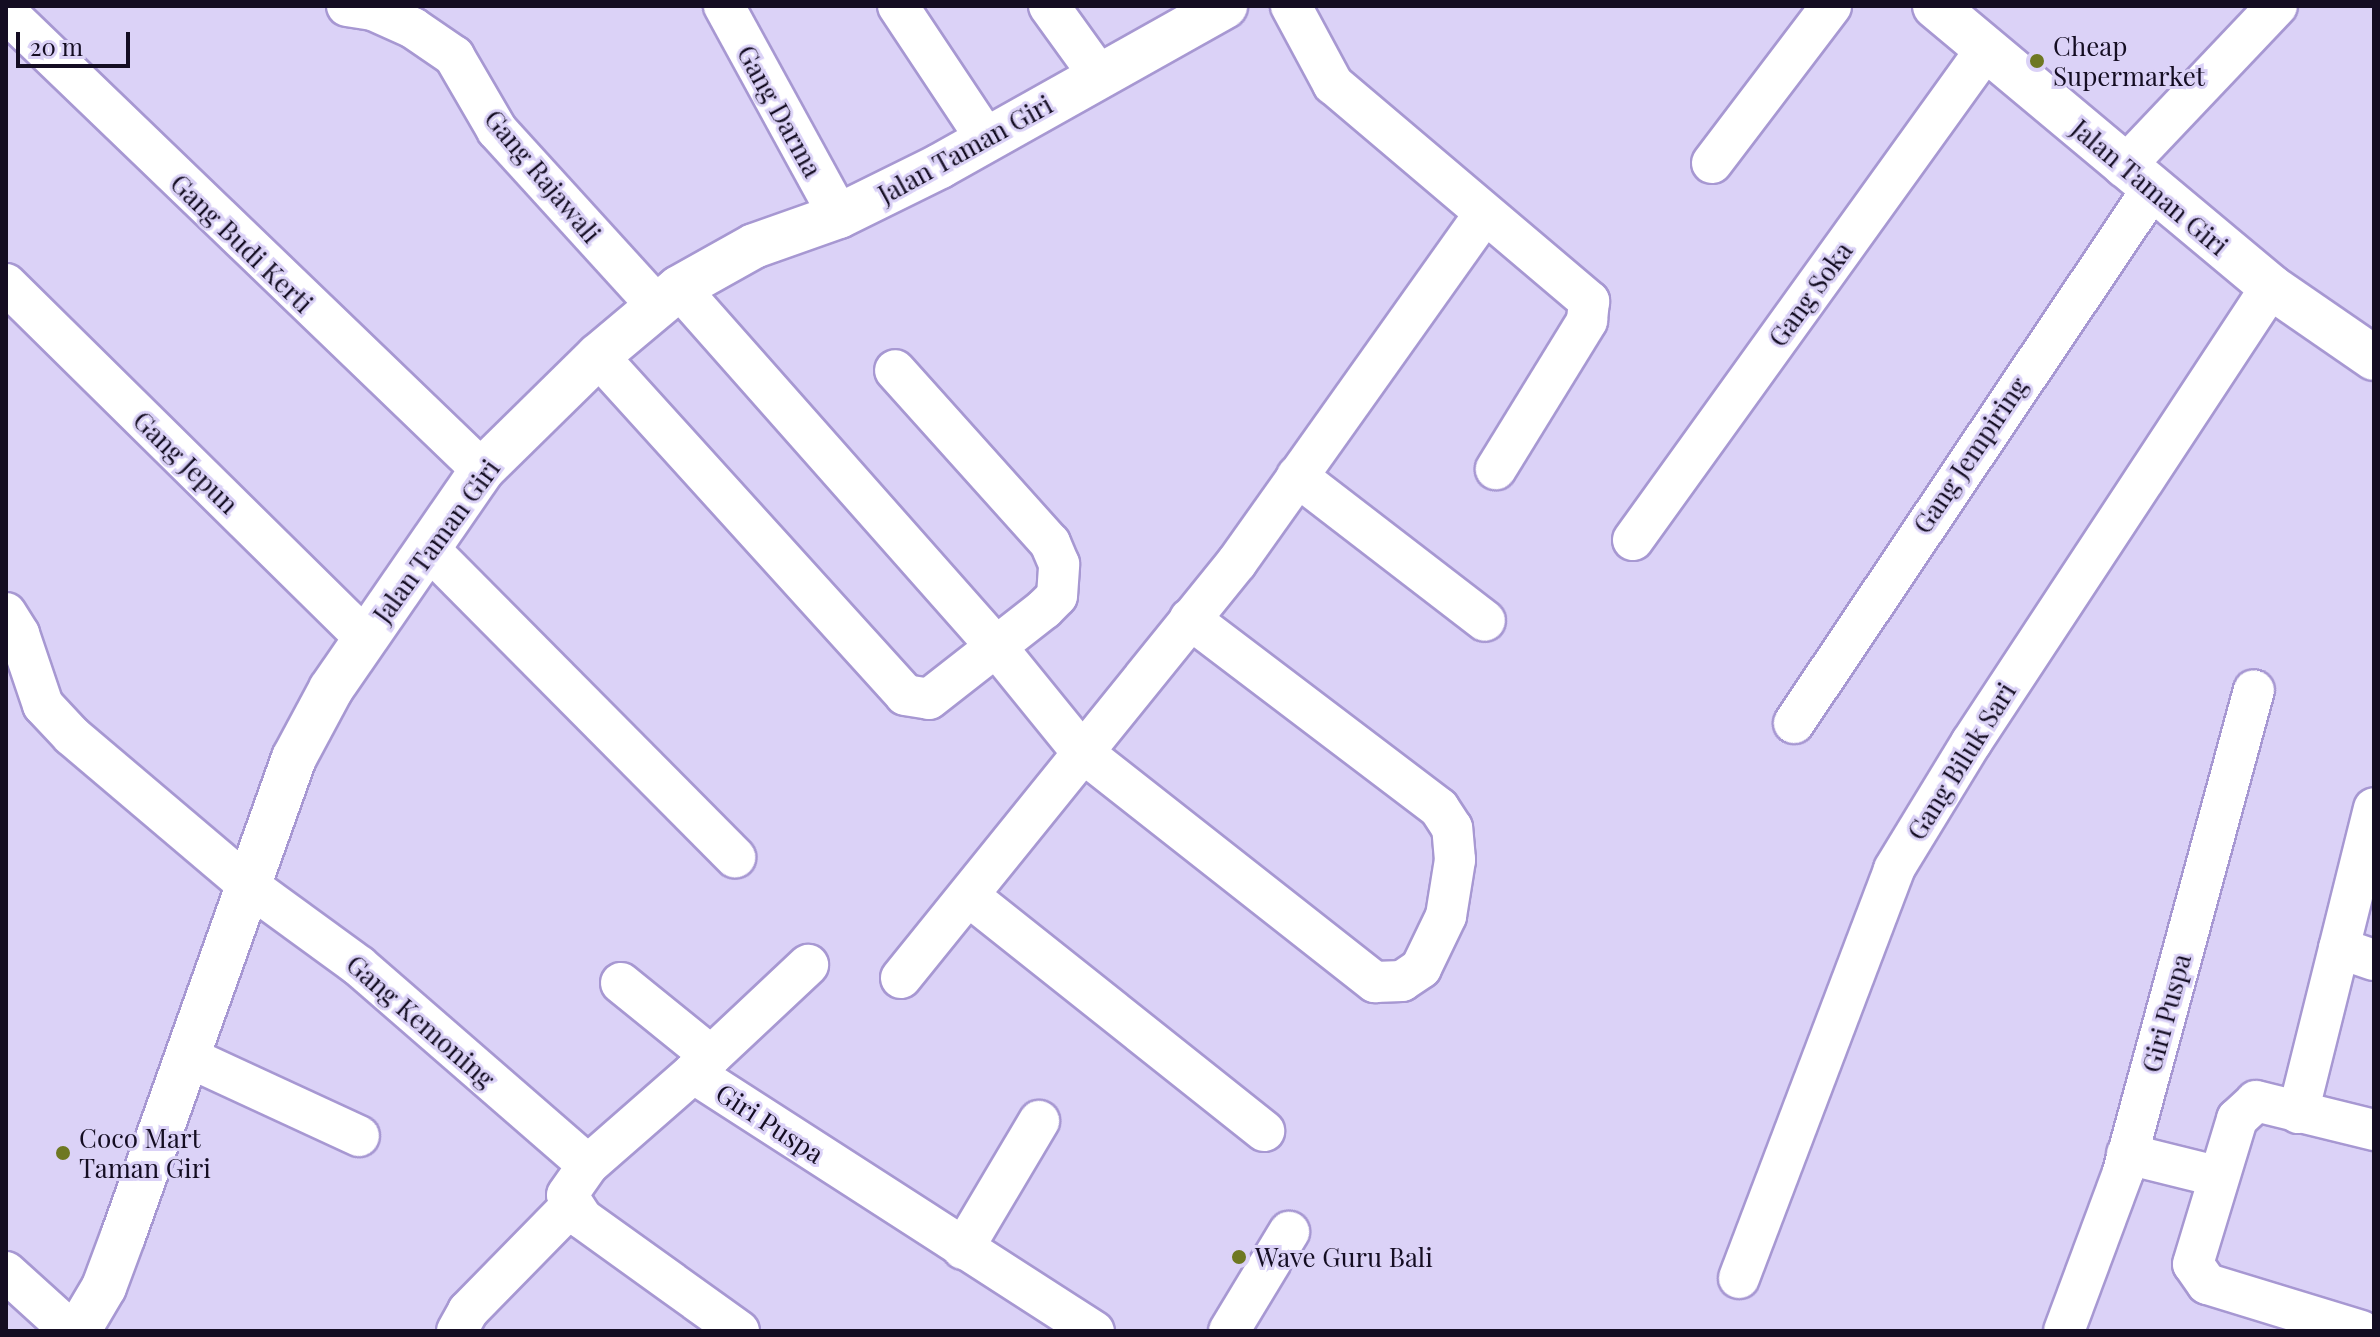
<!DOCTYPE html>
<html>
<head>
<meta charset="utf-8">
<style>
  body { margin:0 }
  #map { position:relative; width:2380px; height:1337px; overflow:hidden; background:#dbd2f7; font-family:"Playfair Display",serif }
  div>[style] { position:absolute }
  .roads { filter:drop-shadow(2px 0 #a798d2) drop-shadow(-2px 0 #a798d2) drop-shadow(0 2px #a798d2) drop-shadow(0 -2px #a798d2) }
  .minor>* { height:40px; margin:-20px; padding:0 20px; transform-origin:20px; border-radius:20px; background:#fff }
  .tertiary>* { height:44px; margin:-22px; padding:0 22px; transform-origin:22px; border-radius:22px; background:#fff }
  .dots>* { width:22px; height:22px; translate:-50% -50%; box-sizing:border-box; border:4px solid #dbd2f7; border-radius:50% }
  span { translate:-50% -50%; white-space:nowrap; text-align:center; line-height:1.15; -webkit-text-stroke:6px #dbd2f7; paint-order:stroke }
  .poi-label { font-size:26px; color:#140d22 }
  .left { translate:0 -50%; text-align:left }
  .street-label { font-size:26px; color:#140d22 }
  .frame { position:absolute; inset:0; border:8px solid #140d22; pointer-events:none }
  .scale { position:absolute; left:16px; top:32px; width:114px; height:36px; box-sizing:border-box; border:4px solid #140d22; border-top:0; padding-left:10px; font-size:24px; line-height:28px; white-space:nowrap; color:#140d22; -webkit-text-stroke:6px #dbd2f7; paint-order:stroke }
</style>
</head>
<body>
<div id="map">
  <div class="roads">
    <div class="minor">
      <div style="left:347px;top:6px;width:26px;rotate:9deg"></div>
      <div style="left:373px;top:10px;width:44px;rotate:24.2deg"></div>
      <div style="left:413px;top:28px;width:50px;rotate:34.3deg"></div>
      <div style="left:454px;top:56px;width:86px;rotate:59.8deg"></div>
      <div style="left:497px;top:130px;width:238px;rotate:47.7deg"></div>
      <div style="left:724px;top:6px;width:239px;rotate:61.3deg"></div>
      <div style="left:898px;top:6px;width:161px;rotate:56.4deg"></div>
      <div style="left:1049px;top:6px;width:84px;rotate:54.2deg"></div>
      <div style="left:1291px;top:6px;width:89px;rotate:61.7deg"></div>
      <div style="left:1333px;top:84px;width:336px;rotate:40.3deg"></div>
      <div style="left:1589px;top:301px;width:20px;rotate:96deg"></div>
      <div style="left:1587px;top:321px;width:174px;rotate:121.6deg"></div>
      <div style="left:6px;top:12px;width:661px;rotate:43.9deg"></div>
      <div style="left:1712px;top:163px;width:197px;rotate:-52.8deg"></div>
      <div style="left:2124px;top:167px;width:222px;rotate:-46.5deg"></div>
      <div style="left:6px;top:284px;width:506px;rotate:44.6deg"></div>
      <div style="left:679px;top:288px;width:482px;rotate:48.5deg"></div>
      <div style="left:998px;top:649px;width:132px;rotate:50.9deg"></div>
      <div style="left:1081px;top:751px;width:374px;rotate:38.2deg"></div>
      <div style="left:1375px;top:982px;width:27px;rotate:-2deg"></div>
      <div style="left:1402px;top:981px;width:23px;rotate:-34deg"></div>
      <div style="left:1421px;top:968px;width:58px;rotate:-64.3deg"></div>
      <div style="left:1446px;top:916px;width:57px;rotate:-80.9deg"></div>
      <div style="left:1455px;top:860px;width:32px;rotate:-95deg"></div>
      <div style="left:1452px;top:828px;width:24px;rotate:-123deg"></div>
      <div style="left:1439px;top:808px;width:313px;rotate:-142.8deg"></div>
      <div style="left:598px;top:356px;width:457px;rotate:47.8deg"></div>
      <div style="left:905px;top:695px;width:24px;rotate:9deg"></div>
      <div style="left:929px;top:699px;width:146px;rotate:-38deg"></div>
      <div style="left:1044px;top:609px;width:18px;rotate:-45deg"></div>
      <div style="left:1057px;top:596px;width:32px;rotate:-86deg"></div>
      <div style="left:1059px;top:564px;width:23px;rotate:-113deg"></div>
      <div style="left:1050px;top:543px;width:232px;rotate:-131.9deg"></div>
      <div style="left:1297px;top:476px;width:237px;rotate:37.6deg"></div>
      <div style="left:1633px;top:540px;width:606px;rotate:-54.26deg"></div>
      <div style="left:428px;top:548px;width:436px;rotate:45.2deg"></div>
      <div style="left:6px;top:613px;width:25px;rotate:58deg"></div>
      <div style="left:19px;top:634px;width:75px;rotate:71.3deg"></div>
      <div style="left:43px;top:705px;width:42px;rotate:46.9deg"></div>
      <div style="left:72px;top:736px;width:231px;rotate:40.3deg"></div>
      <div style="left:248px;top:885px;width:137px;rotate:36.1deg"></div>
      <div style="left:359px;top:966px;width:303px;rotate:41deg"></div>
      <div style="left:1794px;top:723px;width:641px;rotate:-56.14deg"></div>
      <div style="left:970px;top:897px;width:376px;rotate:38.5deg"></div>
      <div style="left:2339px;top:948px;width:37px;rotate:19deg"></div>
      <div style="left:901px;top:978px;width:535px;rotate:-51.07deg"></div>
      <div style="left:1237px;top:562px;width:427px;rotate:-54.6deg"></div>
      <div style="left:621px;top:983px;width:116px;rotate:39deg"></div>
      <div style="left:190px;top:1058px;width:186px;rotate:24.8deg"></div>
      <div style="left:693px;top:1073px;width:158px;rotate:-43.2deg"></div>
      <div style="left:2298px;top:1113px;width:314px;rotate:-76deg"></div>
      <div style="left:2127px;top:1154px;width:92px;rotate:13.9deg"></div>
      <div style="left:963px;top:1249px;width:149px;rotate:-59.3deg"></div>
      <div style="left:6px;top:1272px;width:88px;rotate:42.2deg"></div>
      <div style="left:1739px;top:1278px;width:437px;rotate:-69.2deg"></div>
      <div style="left:1894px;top:869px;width:148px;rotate:-58.6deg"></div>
      <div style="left:1971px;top:743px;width:546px;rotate:-56.66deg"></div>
      <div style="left:457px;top:1331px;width:23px;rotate:-61deg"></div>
      <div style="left:468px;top:1311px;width:147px;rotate:-45.6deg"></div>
      <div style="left:739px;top:1331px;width:193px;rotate:-144.3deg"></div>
      <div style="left:582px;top:1218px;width:27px;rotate:-123deg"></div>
      <div style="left:567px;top:1195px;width:37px;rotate:-55deg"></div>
      <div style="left:588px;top:1165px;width:140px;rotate:-41.2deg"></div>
      <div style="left:693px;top:1073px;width:477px;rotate:32.8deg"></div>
      <div style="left:1229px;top:1331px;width:116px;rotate:-58.8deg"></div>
      <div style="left:2064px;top:1331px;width:170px;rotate:-69.6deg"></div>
      <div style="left:2123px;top:1172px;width:499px;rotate:-74.8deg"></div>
      <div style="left:2361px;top:1331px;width:161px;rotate:-163deg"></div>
      <div style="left:2207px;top:1284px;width:24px;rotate:-125deg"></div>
      <div style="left:2193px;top:1264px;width:152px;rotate:-73.1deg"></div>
      <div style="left:2237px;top:1119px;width:26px;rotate:-43deg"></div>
      <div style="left:2256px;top:1101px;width:122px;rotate:13.8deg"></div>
    </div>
    <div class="tertiary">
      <div style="left:1935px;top:6px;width:438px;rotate:39.9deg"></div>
      <div style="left:2271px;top:287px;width:125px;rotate:34.6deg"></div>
      <div style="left:78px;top:1331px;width:51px;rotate:-59.4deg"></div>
      <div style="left:104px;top:1287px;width:54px;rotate:-69.6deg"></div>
      <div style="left:123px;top:1236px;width:508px;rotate:-70.32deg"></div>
      <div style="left:294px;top:758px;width:78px;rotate:-61.8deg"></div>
      <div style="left:331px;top:689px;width:266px;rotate:-55.4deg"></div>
      <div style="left:482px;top:470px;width:163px;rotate:-44.5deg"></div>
      <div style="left:598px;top:356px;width:106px;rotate:-40deg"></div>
      <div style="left:679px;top:288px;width:86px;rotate:-29.2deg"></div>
      <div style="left:754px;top:246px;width:90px;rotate:-19.4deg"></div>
      <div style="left:839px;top:216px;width:113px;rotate:-26.3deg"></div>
      <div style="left:940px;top:166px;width:327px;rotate:-29.3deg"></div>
    </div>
  </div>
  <div class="dots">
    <div style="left:2037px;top:61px;background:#6e7822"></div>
    <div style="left:63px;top:1153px;background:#6e7822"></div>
    <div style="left:1239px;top:1257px;background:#6e7822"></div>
  </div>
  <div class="poi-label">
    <span class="left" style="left:2053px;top:61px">Cheap<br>Supermarket</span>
    <span class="left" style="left:79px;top:1153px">Coco Mart<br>Taman Giri</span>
    <span class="left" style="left:1255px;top:1257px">Wave Guru Bali</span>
  </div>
  <div class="street-label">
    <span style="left:780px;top:111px;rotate:61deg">Gang Darma</span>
    <span style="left:965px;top:149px;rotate:-29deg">Jalan Taman Giri</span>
    <span style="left:543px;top:176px;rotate:50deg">Gang Rajawali</span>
    <span style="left:2150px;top:187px;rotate:40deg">Jalan Taman Giri</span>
    <span style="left:242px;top:243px;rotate:44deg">Gang Budi Kerti</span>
    <span style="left:1810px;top:294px;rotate:-54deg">Gang Soka</span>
    <span style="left:1970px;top:455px;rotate:-56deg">Gang Jempiring</span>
    <span style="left:186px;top:462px;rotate:44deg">Gang Jepun</span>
    <span style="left:436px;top:541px;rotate:-54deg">Jalan Taman Giri</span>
    <span style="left:1961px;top:761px;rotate:-58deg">Gang Biluk Sari</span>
    <span style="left:2166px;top:1013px;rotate:-75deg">Giri Puspa</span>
    <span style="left:421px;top:1021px;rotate:41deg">Gang Kemoning</span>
    <span style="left:770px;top:1123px;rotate:33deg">Giri Puspa</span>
  </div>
  <div class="frame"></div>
  <div class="scale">20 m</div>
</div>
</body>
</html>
